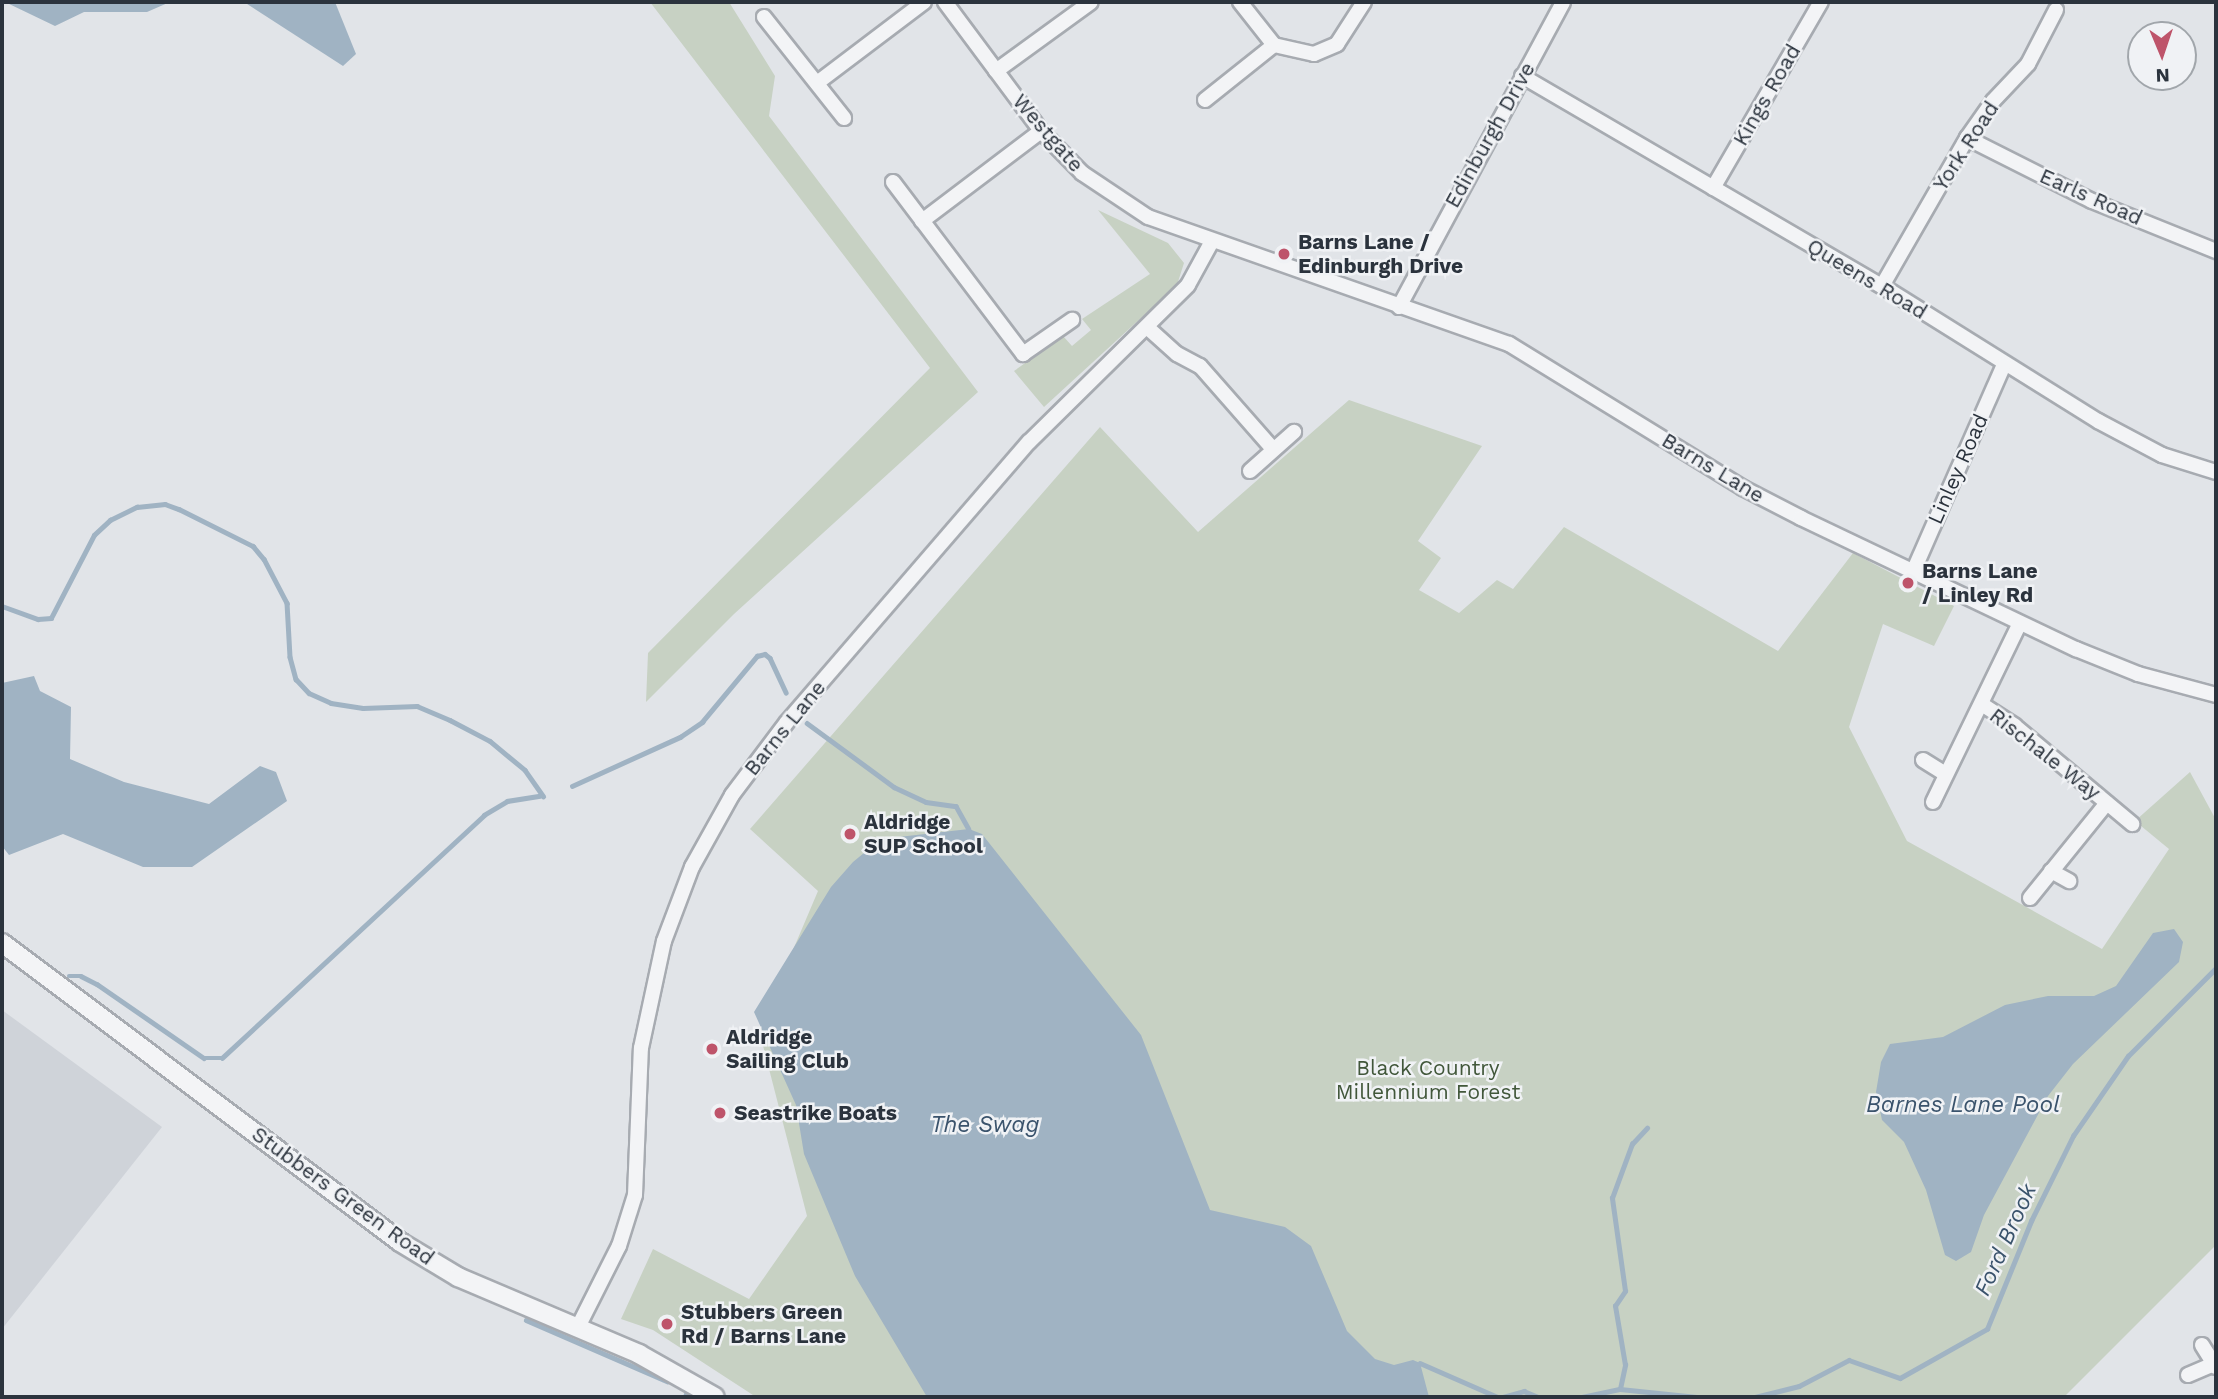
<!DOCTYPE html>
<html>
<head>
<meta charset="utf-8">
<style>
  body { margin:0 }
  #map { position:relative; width:2218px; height:1399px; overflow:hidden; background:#e1e4e8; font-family:"Work Sans",sans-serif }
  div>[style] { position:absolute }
  .built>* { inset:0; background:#cfd3d9 }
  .green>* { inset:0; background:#c7d1c3 }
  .water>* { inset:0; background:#a0b3c3 }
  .stream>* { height:4.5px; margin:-2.25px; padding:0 2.25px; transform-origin:2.25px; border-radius:2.25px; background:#a0b3c3 }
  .roads { filter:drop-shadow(2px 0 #a7abb1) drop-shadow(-2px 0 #a7abb1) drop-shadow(0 2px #a7abb1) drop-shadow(0 -2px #a7abb1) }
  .minor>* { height:14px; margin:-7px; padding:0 7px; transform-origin:7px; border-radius:7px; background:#f3f4f6 }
  .tertiary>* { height:18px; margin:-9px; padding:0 9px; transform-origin:9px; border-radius:9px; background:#f3f4f6 }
  .dots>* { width:19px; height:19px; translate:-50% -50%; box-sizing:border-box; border:4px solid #f0f2f5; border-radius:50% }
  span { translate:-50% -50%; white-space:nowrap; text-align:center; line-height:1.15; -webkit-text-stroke:5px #f0f2f5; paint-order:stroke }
  .street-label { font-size:21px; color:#2b333d }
  .poi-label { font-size:21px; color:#2b333d; font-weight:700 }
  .left { translate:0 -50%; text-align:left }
  .park-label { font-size:21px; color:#41573a }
  .water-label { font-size:23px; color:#3a536c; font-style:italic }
  .frame { position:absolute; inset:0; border:4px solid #2b333d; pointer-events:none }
  .north { position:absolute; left:2127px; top:21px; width:70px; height:70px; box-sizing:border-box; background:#f0f2f5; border:2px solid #a1a6ab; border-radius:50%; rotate:178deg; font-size:19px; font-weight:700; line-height:28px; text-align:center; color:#2b333d }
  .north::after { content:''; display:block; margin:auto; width:24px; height:32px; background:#be546a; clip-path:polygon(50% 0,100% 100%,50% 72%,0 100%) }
</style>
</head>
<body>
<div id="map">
  <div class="built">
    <div style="clip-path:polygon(2px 1010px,162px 1127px,2px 1329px)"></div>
  </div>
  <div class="green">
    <div style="clip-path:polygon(650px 2px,729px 2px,775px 76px,769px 116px,978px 392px,734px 614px,646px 702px,648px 653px,930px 368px)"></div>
    <div style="clip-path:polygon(1098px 210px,1168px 243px,1184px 263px,1177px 285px,1044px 407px,1014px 371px,1063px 336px,1072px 346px,1091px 330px,1082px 319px,1150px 274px)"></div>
    <div style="clip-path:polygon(1349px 400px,1482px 446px,1418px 541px,1441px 558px,1419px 590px,1459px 613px,1497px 580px,1513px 589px,1564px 527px,1778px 651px,1853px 553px,1954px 606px,1934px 646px,1883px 624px,1849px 727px,1907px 841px,2102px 949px,2169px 849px,2135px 821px,2190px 772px,2216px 820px,2216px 1245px,2064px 1397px,756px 1397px,653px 1330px,621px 1319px,653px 1249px,749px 1299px,807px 1216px,759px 1030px,818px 891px,750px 829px,1100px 427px,1198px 532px)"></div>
  </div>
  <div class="water">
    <div style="clip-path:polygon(5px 2px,170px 2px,147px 12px,84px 12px,55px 26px)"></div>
    <div style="clip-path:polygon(244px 2px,335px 2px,356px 54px,343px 66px)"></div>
    <div style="clip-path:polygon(34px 676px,40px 691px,71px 707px,70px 759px,124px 782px,209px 804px,260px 766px,276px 772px,287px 801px,192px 867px,143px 867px,63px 834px,9px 855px,2px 846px,2px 683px)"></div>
    <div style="clip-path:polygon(969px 829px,982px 834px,1141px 1035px,1210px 1210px,1285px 1227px,1311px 1246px,1347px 1331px,1375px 1359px,1394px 1365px,1413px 1360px,1420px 1363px,1429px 1397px,927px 1397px,855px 1276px,804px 1154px,796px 1105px,754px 1012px,831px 887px,853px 862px,881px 839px)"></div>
    <div style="clip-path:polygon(2174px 929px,2183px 942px,2179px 962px,2073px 1064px,2048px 1096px,1984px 1215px,1971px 1252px,1956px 1261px,1945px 1255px,1926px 1190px,1904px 1142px,1882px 1120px,1876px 1092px,1881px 1062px,1890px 1044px,1943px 1037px,2005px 1005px,2048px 996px,2094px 996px,2116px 986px,2153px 933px)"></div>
  </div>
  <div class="stream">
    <div style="left:2px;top:606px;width:38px;rotate:20deg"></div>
    <div style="left:38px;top:619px;width:13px;rotate:-4deg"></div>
    <div style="left:51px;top:618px;width:93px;rotate:-62.6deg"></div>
    <div style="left:94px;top:535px;width:22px;rotate:-43deg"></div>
    <div style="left:110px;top:520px;width:30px;rotate:-26deg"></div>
    <div style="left:137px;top:507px;width:28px;rotate:-6deg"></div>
    <div style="left:165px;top:504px;width:15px;rotate:20deg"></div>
    <div style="left:179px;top:509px;width:83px;rotate:26.6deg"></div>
    <div style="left:253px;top:546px;width:17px;rotate:50deg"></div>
    <div style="left:264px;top:559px;width:50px;rotate:62.4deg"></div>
    <div style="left:287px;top:603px;width:54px;rotate:86.8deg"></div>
    <div style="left:290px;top:657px;width:23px;rotate:75deg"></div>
    <div style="left:296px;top:679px;width:19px;rotate:47deg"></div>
    <div style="left:309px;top:693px;width:24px;rotate:24deg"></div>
    <div style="left:331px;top:703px;width:32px;rotate:9deg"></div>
    <div style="left:363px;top:708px;width:54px;rotate:-2.1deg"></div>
    <div style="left:417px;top:706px;width:36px;rotate:23deg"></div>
    <div style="left:450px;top:720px;width:45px;rotate:27.7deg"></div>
    <div style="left:490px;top:741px;width:45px;rotate:39.6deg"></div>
    <div style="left:525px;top:770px;width:32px;rotate:55deg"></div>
    <div style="left:807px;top:723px;width:108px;rotate:36.3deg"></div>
    <div style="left:894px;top:787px;width:35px;rotate:25deg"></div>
    <div style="left:926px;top:802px;width:30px;rotate:8deg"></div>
    <div style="left:956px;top:806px;width:26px;rotate:61deg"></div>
    <div style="left:572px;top:786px;width:119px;rotate:-24.4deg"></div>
    <div style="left:680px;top:737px;width:27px;rotate:-34deg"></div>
    <div style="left:702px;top:722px;width:86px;rotate:-50.2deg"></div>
    <div style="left:757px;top:656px;width:8px;rotate:-14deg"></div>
    <div style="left:765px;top:654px;width:6px;rotate:39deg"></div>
    <div style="left:770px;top:658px;width:38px;rotate:65deg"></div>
    <div style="left:69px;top:976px;width:12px"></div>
    <div style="left:81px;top:976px;width:18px;rotate:27deg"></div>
    <div style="left:97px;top:984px;width:130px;rotate:34.7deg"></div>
    <div style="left:204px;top:1058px;width:18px"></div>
    <div style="left:222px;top:1058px;width:357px;rotate:-42.8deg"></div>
    <div style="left:484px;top:815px;width:27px;rotate:-31deg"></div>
    <div style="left:507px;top:801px;width:33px;rotate:-9deg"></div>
    <div style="left:526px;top:1320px;width:154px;rotate:23.4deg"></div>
    <div style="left:1420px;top:1363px;width:85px;rotate:23.6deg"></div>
    <div style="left:1620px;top:1389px;width:25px;rotate:-78deg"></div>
    <div style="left:1625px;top:1365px;width:60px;rotate:-99.6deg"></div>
    <div style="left:1615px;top:1306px;width:18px;rotate:-56deg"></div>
    <div style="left:1625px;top:1291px;width:94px;rotate:-98deg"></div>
    <div style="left:1612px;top:1198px;width:58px;rotate:-69.7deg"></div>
    <div style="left:1632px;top:1144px;width:22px;rotate:-47deg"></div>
    <div style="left:686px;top:1394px;width:7px;rotate:27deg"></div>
    <div style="left:1503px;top:1397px;width:22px;rotate:-16deg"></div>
    <div style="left:1524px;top:1391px;width:15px;rotate:23deg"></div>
    <div style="left:1582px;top:1397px;width:39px;rotate:-12deg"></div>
    <div style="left:1620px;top:1389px;width:77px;rotate:5.9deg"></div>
    <div style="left:1755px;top:1397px;width:45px;rotate:-14deg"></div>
    <div style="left:1799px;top:1386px;width:56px;rotate:-27.5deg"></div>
    <div style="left:1849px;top:1360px;width:54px;rotate:19.4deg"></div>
    <div style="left:1900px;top:1378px;width:100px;rotate:-29.4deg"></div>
    <div style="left:1987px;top:1329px;width:117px;rotate:-67.8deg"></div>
    <div style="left:2031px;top:1221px;width:95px;rotate:-63.7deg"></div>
    <div style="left:2073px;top:1136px;width:97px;rotate:-55.5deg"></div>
    <div style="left:2128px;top:1056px;width:124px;rotate:-45deg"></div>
  </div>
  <div class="roads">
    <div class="minor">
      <div style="left:945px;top:2px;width:161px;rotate:53.3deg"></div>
      <div style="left:1041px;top:131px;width:59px;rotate:45.7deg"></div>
      <div style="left:1082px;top:173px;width:79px;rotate:33.7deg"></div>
      <div style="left:1148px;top:217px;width:383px;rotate:19.4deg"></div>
      <div style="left:1509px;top:344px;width:275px;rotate:31.6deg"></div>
      <div style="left:1743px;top:488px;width:65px;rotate:27.3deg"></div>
      <div style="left:1801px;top:518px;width:305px;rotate:25.5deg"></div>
      <div style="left:2076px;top:649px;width:67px;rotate:22deg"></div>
      <div style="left:2138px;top:674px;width:81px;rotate:15.1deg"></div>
      <div style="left:1240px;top:2px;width:55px;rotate:51.7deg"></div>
      <div style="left:1274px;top:45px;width:41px;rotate:12.7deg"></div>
      <div style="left:1314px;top:54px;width:25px;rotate:-23deg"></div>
      <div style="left:1337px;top:44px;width:50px;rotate:-57.3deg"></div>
      <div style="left:764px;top:17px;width:129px;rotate:51.6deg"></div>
      <div style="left:996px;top:71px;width:117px;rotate:-36deg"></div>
      <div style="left:1522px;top:76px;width:417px;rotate:30.3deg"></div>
      <div style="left:1882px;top:286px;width:255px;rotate:32deg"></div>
      <div style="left:2098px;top:421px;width:72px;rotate:28deg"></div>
      <div style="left:2162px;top:455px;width:57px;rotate:17.5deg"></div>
      <div style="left:817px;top:83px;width:134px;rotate:-37.1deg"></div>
      <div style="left:1205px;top:100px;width:88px;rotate:-38.6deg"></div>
      <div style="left:1967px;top:138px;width:140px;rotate:26.7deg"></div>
      <div style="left:2092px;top:201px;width:134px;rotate:22deg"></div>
      <div style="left:893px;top:182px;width:216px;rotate:52.9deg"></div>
      <div style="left:1023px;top:354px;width:60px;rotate:-34.8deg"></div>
      <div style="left:1713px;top:188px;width:215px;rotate:-59.9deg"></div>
      <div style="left:922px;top:221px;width:149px;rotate:-37.1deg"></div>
      <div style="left:1882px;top:286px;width:171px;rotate:-60.1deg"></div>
      <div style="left:1967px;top:138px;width:45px;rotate:-54.9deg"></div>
      <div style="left:1993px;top:101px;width:51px;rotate:-46.6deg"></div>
      <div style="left:2028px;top:64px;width:61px;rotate:-62.6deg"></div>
      <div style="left:1399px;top:307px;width:346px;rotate:-61.7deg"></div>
      <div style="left:1148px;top:328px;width:39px;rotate:42deg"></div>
      <div style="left:1177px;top:354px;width:26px;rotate:28deg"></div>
      <div style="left:1200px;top:366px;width:111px;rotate:48.7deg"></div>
      <div style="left:1250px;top:471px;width:59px;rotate:-41.6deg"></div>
      <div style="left:1913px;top:572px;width:226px;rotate:-66.3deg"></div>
      <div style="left:1983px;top:705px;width:38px;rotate:33deg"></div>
      <div style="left:2015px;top:726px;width:153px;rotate:39.9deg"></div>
      <div style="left:1923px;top:760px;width:26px;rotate:32deg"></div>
      <div style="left:1933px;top:802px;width:199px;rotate:-64.1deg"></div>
      <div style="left:2051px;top:871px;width:21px;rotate:29deg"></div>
      <div style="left:2030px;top:898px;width:122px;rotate:-51deg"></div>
      <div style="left:578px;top:1327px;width:91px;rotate:-63.2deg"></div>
      <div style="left:619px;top:1246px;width:53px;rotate:-72.6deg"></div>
      <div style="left:635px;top:1195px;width:147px;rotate:-87.7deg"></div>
      <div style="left:641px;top:1048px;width:109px;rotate:-77.9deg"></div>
      <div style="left:664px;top:941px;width:79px;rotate:-69.3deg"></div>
      <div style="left:692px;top:867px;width:82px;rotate:-60.9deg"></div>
      <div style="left:732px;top:795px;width:91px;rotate:-53deg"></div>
      <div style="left:787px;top:722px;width:370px;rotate:-49.2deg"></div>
      <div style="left:1029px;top:442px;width:223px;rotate:-44.6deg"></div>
      <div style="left:1188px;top:285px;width:48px;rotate:-61.3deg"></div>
      <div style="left:2202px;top:1345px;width:26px;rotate:58deg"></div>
      <div style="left:2188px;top:1375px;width:28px;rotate:-23deg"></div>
    </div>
    <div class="tertiary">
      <div style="left:2px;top:943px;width:498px;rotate:36.9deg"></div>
      <div style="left:400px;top:1242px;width:68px;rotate:31.1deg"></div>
      <div style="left:458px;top:1277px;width:197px;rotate:23deg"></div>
      <div style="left:639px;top:1354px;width:87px;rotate:29.5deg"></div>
    </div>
  </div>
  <div class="dots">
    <div style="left:1284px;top:254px;background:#be546a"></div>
    <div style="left:1908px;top:583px;background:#be546a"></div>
    <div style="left:850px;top:834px;background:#be546a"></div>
    <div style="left:712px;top:1049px;background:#be546a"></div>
    <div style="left:720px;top:1113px;background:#be546a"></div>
    <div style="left:667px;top:1324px;background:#be546a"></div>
  </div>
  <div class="street-label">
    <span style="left:1767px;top:95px;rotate:-60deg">Kings Road</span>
    <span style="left:1048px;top:133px;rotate:49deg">Westgate</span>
    <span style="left:1490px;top:135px;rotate:-61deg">Edinburgh Drive</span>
    <span style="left:1966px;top:146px;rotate:-57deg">York Road</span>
    <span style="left:2091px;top:197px;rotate:24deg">Earls Road</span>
    <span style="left:1867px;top:279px;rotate:31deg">Queens Road</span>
    <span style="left:1713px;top:468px;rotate:31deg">Barns Lane</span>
    <span style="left:1958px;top:469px;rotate:-66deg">Linley Road</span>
    <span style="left:785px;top:728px;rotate:-51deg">Barns Lane</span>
    <span style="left:2045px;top:754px;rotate:38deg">Rischale Way</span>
    <span style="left:343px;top:1196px;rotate:36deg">Stubbers Green Road</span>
  </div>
  <div class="poi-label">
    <span class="left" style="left:1298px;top:254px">Barns Lane /<br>Edinburgh Drive</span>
    <span class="left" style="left:1922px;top:583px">Barns Lane<br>/ Linley Rd</span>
    <span class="left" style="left:864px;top:834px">Aldridge<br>SUP School</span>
    <span class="left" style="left:726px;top:1049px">Aldridge<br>Sailing Club</span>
    <span class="left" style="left:734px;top:1113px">Seastrike Boats</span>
    <span class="left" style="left:681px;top:1324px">Stubbers Green<br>Rd / Barns Lane</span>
  </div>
  <div class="park-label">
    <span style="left:1428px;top:1080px">Black Country<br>Millennium Forest</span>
  </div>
  <div class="water-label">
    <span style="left:1963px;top:1105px">Barnes Lane Pool</span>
    <span style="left:985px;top:1125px">The Swag</span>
    <span style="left:2006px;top:1240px;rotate:-66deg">Ford Brook</span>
  </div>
  <div class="frame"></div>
  <div class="north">N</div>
</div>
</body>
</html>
